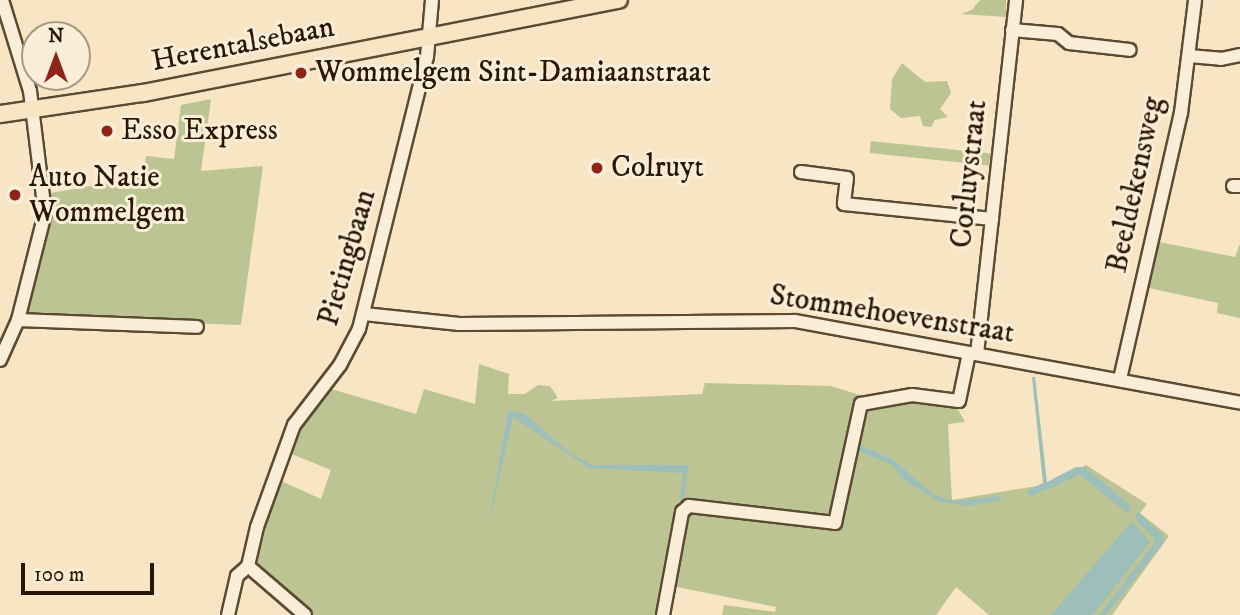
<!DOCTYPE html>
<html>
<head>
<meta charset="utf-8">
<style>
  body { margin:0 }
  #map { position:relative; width:1240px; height:615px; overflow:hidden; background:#f7e5c3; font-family:"IM FELL DW Pica",serif }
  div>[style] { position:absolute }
  .green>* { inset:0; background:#bdc493; transform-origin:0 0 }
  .water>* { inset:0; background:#9ebeb9 }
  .roads { filter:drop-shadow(2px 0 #5c4a32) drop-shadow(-2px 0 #5c4a32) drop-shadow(0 2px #5c4a32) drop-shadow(0 -2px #5c4a32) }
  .minor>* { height:12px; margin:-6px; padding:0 6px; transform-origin:6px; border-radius:6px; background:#faeed8 }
  .major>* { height:16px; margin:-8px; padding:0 8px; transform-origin:8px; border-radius:8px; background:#f7e5c3 }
  .dots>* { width:19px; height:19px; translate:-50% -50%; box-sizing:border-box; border:4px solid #faeed8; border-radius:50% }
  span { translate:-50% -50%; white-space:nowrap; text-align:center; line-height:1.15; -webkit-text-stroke:6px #faeed8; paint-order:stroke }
  .street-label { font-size:30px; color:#291701 }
  .poi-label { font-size:30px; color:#291701 }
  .left { translate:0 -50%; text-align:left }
  .north { position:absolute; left:21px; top:21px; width:70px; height:70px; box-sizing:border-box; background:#faeed8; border:2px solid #a69882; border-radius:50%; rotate:0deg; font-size:19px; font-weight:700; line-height:28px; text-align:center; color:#291701 }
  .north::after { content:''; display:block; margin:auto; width:24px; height:32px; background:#8f2418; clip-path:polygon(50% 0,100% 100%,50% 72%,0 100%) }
  .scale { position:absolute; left:21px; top:563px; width:133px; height:32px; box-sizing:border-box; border:4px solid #291701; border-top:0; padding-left:9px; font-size:21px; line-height:24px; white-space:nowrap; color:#291701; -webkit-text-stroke:5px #faeed8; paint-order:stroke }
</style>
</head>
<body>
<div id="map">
  <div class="green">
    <div style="clip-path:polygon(980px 0,1006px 0,1006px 17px,961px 14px,972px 10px)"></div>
    <div style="clip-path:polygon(902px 63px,925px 82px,947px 81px,951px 93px,940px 109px,948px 117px,935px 120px,931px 127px,923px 126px,920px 116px,901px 118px,890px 109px,892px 79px)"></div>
    <div style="clip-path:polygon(211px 99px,201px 171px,263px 166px,241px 325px,23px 317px,50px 218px,51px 193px,142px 177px,146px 156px,174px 159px,181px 105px)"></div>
    <div style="left:871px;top:141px;width:120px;height:12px;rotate:6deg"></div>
    <div style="clip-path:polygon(1159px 242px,1235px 257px,1240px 244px,1240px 318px,1217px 313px,1218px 303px,1149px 288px)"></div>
    <div style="clip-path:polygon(479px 364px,509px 374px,508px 394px,525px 394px,538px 385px,550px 386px,558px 398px,550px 401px,702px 394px,705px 383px,831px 386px,866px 397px,853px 410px,832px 520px,679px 502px,658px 615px,311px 615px,254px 567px,279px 480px,321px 499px,331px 470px,289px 453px,299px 427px,328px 388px,416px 414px,424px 389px,475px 404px)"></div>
    <div style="clip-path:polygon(902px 399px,954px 402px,965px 422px,948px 424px,952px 500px,1049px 484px,1086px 465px,1147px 504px,1140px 513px,1169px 536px,1112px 615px,989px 615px,956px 587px,936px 615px,722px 615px,724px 605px,775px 612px,776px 607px,672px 586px,684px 517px,691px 511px,830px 526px,862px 407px)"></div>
  </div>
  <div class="water">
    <div style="clip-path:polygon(1032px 377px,1035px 377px,1047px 482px,1076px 467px,1085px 467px,1132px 507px,1127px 513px,1080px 475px,1029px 497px,1027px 491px,1043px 483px)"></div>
    <div style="clip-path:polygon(508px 410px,525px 414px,570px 453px,592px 465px,688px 465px,684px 499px,796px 512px,831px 515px,845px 446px,849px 447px,834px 516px,830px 519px,680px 502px,683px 473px,589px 468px,513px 417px,488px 528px)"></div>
    <div style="clip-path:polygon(858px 444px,894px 460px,934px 495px,954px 501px,1000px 496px,1002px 500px,967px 506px,940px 502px,904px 480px,892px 465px,854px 449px)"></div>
    <div style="clip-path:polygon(1138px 512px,1163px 535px,1164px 542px,1106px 615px,1099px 615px,1156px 541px,1134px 517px)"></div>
    <div style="clip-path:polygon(1132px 521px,1150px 542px,1093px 615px,1051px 615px)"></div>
  </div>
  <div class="roads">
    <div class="minor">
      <div style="left:1012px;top:30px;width:46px;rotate:5deg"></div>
      <div style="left:1058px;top:34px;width:14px;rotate:39deg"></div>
      <div style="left:1069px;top:43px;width:61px;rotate:6.5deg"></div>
      <div style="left:1189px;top:56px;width:32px;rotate:5deg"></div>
      <div style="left:1221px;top:59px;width:19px;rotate:-12deg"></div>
      <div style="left:801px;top:172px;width:46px;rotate:7.4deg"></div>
      <div style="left:847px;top:178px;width:26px;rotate:97deg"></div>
      <div style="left:844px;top:204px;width:149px;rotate:5.8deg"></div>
      <div style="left:1233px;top:186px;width:7px"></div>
      <div style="left:364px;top:314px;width:96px;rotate:6deg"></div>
      <div style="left:459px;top:324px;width:336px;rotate:-0.5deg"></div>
      <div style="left:795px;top:321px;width:452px;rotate:10.4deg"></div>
      <div style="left:18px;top:320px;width:179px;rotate:2.2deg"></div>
      <div style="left:977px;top:354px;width:356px;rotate:-83.7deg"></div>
      <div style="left:0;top:360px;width:44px;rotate:-65.8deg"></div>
      <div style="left:18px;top:320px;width:110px;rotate:-75.8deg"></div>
      <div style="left:45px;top:213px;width:123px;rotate:-97deg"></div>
      <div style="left:30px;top:91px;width:95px;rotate:-107.1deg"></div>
      <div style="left:1120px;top:379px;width:273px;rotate:-77.1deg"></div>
      <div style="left:1181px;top:113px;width:114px;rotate:-82.9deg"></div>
      <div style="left:248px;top:566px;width:40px;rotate:-77deg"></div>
      <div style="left:257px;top:527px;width:109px;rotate:-70.1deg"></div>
      <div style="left:294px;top:425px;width:76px;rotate:-52.5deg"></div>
      <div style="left:340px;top:365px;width:41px;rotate:-62.2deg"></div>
      <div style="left:359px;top:329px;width:280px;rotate:-76deg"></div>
      <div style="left:427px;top:57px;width:57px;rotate:-85deg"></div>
      <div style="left:248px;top:566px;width:75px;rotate:40.7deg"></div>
      <div style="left:228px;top:615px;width:40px;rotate:-77deg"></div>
      <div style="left:237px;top:576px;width:15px;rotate:-42deg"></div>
      <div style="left:663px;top:615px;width:105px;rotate:-79.5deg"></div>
      <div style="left:682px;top:512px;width:9px;rotate:-41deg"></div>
      <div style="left:689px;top:506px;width:147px;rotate:6.6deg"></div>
      <div style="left:835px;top:523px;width:122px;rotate:-77.7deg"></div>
      <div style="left:861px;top:404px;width:52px;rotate:-10deg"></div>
      <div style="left:912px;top:395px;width:47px;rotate:7.3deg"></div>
      <div style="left:959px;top:401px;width:49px;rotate:-78.2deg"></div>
    </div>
    <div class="major">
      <div style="left:0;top:114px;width:145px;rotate:-8.4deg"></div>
      <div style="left:143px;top:93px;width:485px;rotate:-11.1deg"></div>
    </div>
  </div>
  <div class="dots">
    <div style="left:301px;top:73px;background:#8f2418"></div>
    <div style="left:107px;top:131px;background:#8f2418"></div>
    <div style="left:597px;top:168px;background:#8f2418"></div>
    <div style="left:15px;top:195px;background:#8f2418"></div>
  </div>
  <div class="street-label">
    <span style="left:243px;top:45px;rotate:-11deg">Herentalsebaan</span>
    <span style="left:970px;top:174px;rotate:-84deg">Corluystraat</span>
    <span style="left:1136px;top:185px;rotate:-78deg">Beeldekensweg</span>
    <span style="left:348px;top:258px;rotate:-74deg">Pietingbaan</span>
    <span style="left:892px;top:315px;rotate:9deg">Stommehoevenstraat</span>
  </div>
  <div class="poi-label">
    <span class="left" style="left:315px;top:73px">Wommelgem Sint-Damiaanstraat</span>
    <span class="left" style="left:121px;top:131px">Esso Express</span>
    <span class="left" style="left:611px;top:168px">Colruyt</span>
    <span class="left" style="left:29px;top:195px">Auto Natie<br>Wommelgem</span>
  </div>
  <div class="north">N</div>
  <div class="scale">100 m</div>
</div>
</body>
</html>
